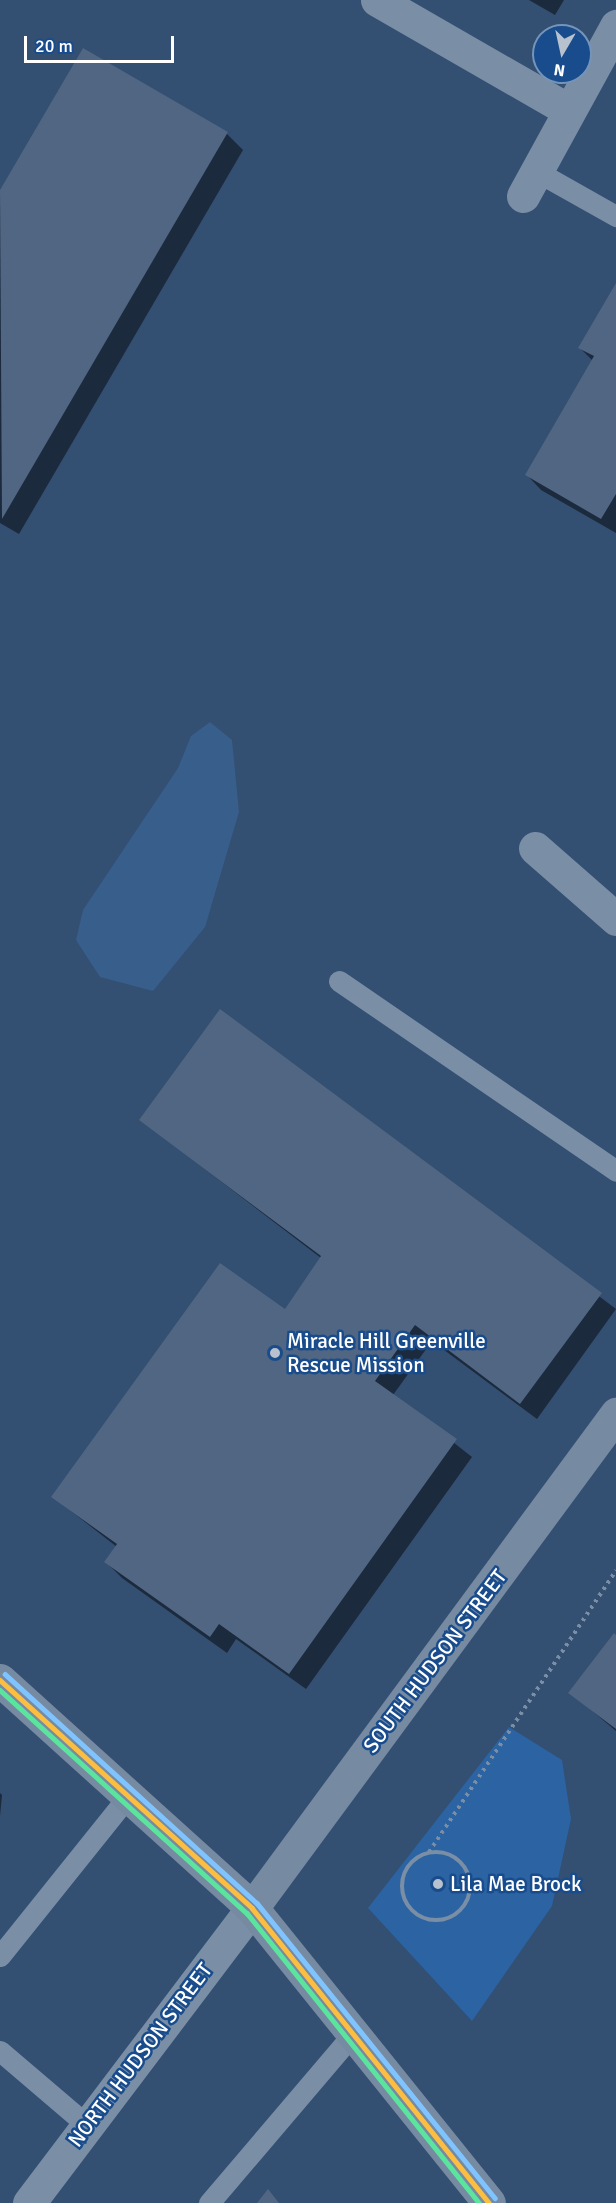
<!DOCTYPE html>
<html>
<head>
<meta charset="utf-8">
<style>
  body { margin:0 }
  #map { position:relative; width:616px; height:2203px; overflow:hidden; background:#334f72; font-family:Signika,sans-serif }
  div>[style] { position:absolute }
  .green>* { inset:0; background:#2c63a3 }
  .water>* { inset:0; background:#385e8b }
  .shadow>* { inset:0; background:#0007 }
  .building>* { inset:0; background:#506682 }
  .path>* { height:4px; margin-top:-2px; transform-origin:0; background:repeating-linear-gradient(90deg,#7a8fa6 0 3px,transparent 0 7.5px) }
  .path>.ring { margin:-2px; padding:0; box-sizing:content-box; background:none; border:4px solid #7a8fa6; border-radius:50% }
  .lane>* { height:21px; margin:-10.5px; padding:0 10.5px; transform-origin:10.5px; border-radius:10.5px; background:#7a8fa6 }
  .street>* { height:33px; margin:-16.5px; padding:0 16.5px; transform-origin:16.5px; border-radius:16.5px; background:#7a8fa6 }
  .secondary>* { height:33px; margin:-16.5px; padding:0 16.5px; transform-origin:16.5px; border-radius:16.5px; background:#768aa2 }
  .bus-1>* { height:4.5px; margin:-2.25px; padding:0 2.25px; transform-origin:2.25px; border-radius:2.25px; background:#fbbe40 }
  .bus-2>* { height:4.5px; margin:-2.25px; padding:0 2.25px; transform-origin:2.25px; border-radius:2.25px; background:#5ae49d }
  .bus-3>* { height:4.5px; margin:-2.25px; padding:0 2.25px; transform-origin:2.25px; border-radius:2.25px; background:#80c4ff }
  .dots>* { width:16px; height:16px; translate:-50% -50%; box-sizing:border-box; border:3px solid #194c8c; border-radius:50% }
  span { translate:-50% -50%; white-space:nowrap; text-align:center; line-height:1.15; -webkit-text-stroke:5px #194c8c; paint-order:stroke }
  .poi-label { font-size:21px; color:#fff }
  .left { translate:0 -50%; text-align:left }
  .street-label { font-size:21px; color:#fff }
  .north { position:absolute; left:532px; top:24px; width:60px; height:60px; box-sizing:border-box; background:#194c8c; border:2px solid #7594ba; border-radius:50%; rotate:189deg; font-size:16px; font-weight:700; line-height:24px; text-align:center; color:#fff }
  .north::after { content:''; display:block; margin:auto; width:21px; height:27px; background:#b8c1ce; clip-path:polygon(50% 0,100% 100%,50% 72%,0 100%) }
  .scale { position:absolute; left:24px; top:36px; width:150px; height:27px; box-sizing:border-box; border:3px solid #fff; border-top:0; padding-left:8px; font-size:18px; line-height:21px; white-space:nowrap; color:#fff; -webkit-text-stroke:4px #194c8c; paint-order:stroke }
</style>
</head>
<body>
<div id="map">
  <div class="green">
    <div style="clip-path:polygon(509px 1727px,562px 1760px,571px 1819px,552px 1906px,472px 2021px,368px 1908px)"></div>
  </div>
  <div class="water">
    <div style="clip-path:polygon(210px 722px,232px 740px,239px 812px,205px 927px,153px 991px,100px 977px,76px 940px,83px 910px,178px 768px,191px 736px)"></div>
  </div>
  <div class="shadow">
    <div style="clip-path:polygon(529px 0,564px 0,555px 15px)"></div>
    <div style="clip-path:polygon(83px 50px,227px 134px,243px 150px,19px 534px,0 523px,0 193px)"></div>
    <div style="clip-path:polygon(616px 288px,616px 533px,541px 490px,527px 475px,593px 361px,580px 348px)"></div>
    <div style="clip-path:polygon(221px 1011px,616px 1309px,537px 1419px,432px 1341px,393px 1395px,472px 1457px,306px 1689px,236px 1639px,227px 1653px,122px 1578px,106px 1562px,117px 1547px,53px 1497px,285px 1311px,321px 1258px,141px 1120px)"></div>
    <div style="clip-path:polygon(616px 1637px,616px 1731px,570px 1692px)"></div>
    <div style="clip-path:polygon(0 1793px,2px 1795px,0 1816px)"></div>
  </div>
  <div class="building">
    <div style="clip-path:polygon(83px 48px,228px 132px,2px 519px,0 190px)"></div>
    <div style="clip-path:polygon(616px 283px,616px 494px,601px 519px,525px 475px,594px 356px,578px 348px)"></div>
    <div style="clip-path:polygon(220px 1009px,602px 1293px,520px 1404px,415px 1325px,375px 1381px,457px 1439px,289px 1674px,219px 1624px,210px 1637px,104px 1562px,117px 1544px,51px 1497px,220px 1263px,285px 1309px,321px 1256px,139px 1120px)"></div>
    <div style="clip-path:polygon(614px 1633px,616px 1635px,616px 1729px,568px 1693px)"></div>
    <div style="clip-path:polygon(268px 2189px,279px 2203px,257px 2203px)"></div>
  </div>
  <div class="path">
    <div style="left:429px;top:1852px;width:338px;rotate:-56.4deg"></div>
    <div class="ring" style="left:402px;top:1852px;width:64px;height:64px"></div>
  </div>
  <div class="lane">
    <div style="left:536px;top:171px;width:92px;rotate:29.4deg"></div>
    <div style="left:339px;top:981px;width:336px;rotate:34.4deg"></div>
    <div style="left:0;top:1956px;width:205px;rotate:-51.3deg"></div>
    <div style="left:0;top:2051px;width:114px;rotate:40.4deg"></div>
    <div style="left:209px;top:2203px;width:222px;rotate:-49.6deg"></div>
  </div>
  <div class="street">
    <div style="left:377px;top:0;width:220px;rotate:29.9deg"></div>
    <div style="left:523px;top:196px;width:194px;rotate:-61.3deg"></div>
    <div style="left:535px;top:848px;width:108px;rotate:41.2deg"></div>
    <div style="left:29px;top:2203px;width:370px;rotate:-52.9deg"></div>
  </div>
  <div class="secondary">
    <div style="left:0;top:1680px;width:340px;rotate:42.1deg"></div>
    <div style="left:252px;top:1908px;width:378px;rotate:51.2deg"></div>
    <div style="left:252px;top:1908px;width:614px;rotate:-53.62deg"></div>
  </div>
  <div class="bus-1">
    <div style="left:0;top:1680px;width:340px;rotate:42.1deg"></div>
    <div style="left:252px;top:1908px;width:378px;rotate:51.2deg"></div>
  </div>
  <div class="bus-2">
    <div style="left:0;top:1690px;width:333px;rotate:42.1deg"></div>
    <div style="left:247px;top:1913px;width:371px;rotate:51.3deg"></div>
  </div>
  <div class="bus-3">
    <div style="left:5px;top:1674px;width:341px;rotate:42.3deg"></div>
    <div style="left:257px;top:1903px;width:379px;rotate:51.1deg"></div>
  </div>
  <div class="dots">
    <div style="left:275px;top:1353px;background:#b8c1ce"></div>
    <div style="left:438px;top:1884px;background:#b8c1ce"></div>
  </div>
  <div class="poi-label">
    <span class="left" style="left:287px;top:1353px">Miracle Hill Greenville<br>Rescue Mission</span>
    <span class="left" style="left:450px;top:1884px">Lila Mae Brock</span>
  </div>
  <div class="street-label">
    <span style="left:435px;top:1661px;rotate:-53deg">SOUTH HUDSON STREET</span>
    <span style="left:140px;top:2055px;rotate:-53deg">NORTH HUDSON STREET</span>
  </div>
  <div class="north">N</div>
  <div class="scale">20 m</div>
</div>
</body>
</html>
